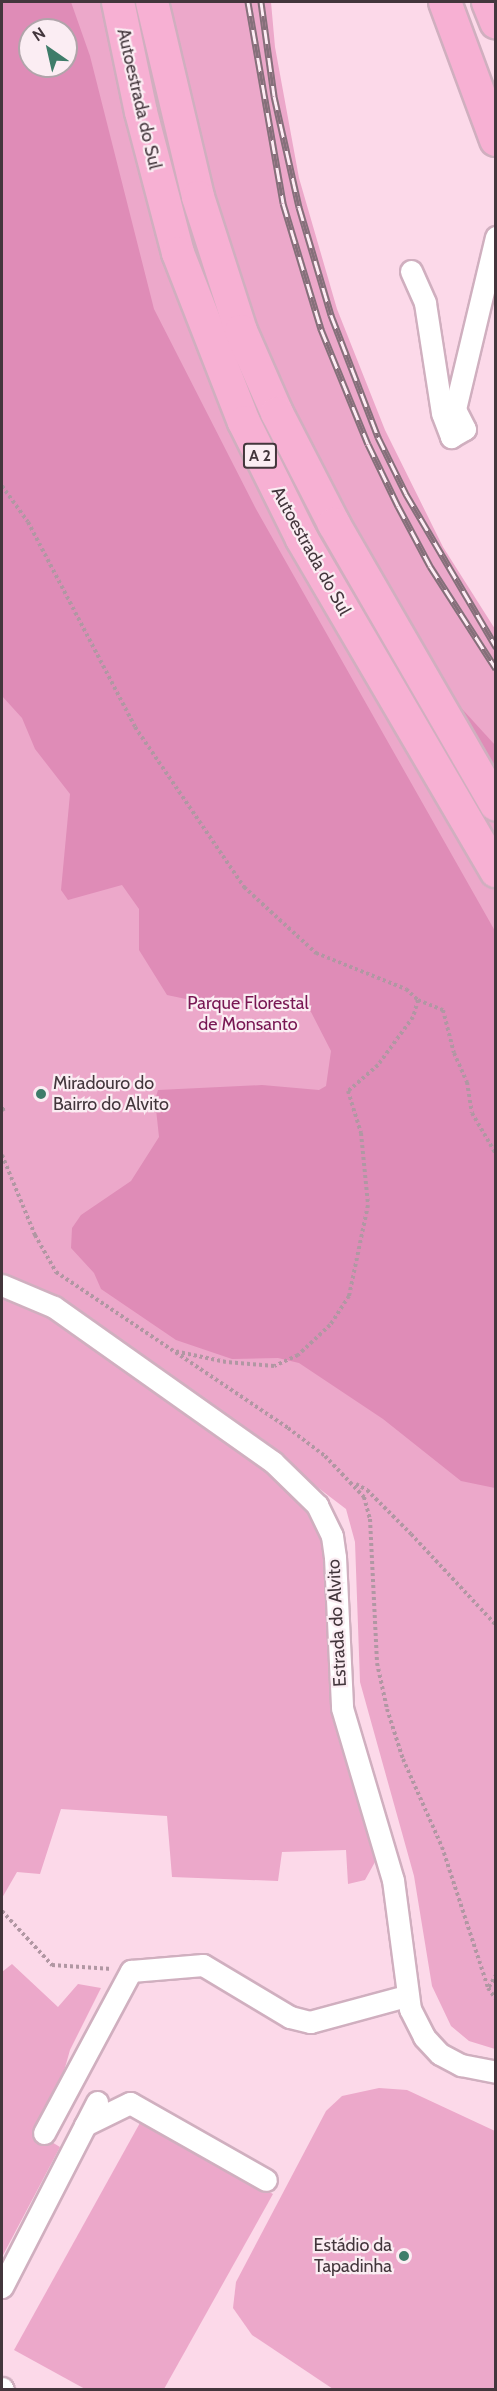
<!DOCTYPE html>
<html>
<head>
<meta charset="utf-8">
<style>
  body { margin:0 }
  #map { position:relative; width:497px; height:2391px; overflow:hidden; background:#fcd9e9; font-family:Cabin,sans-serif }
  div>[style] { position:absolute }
  .green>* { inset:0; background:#eca8ca }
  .forest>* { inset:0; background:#df8cb7 }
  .path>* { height:4px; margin-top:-2px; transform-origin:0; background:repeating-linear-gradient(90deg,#b197a3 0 3px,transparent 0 6px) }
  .roads { filter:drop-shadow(2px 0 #d0afbf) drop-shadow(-2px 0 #d0afbf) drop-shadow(0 2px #d0afbf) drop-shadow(0 -2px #d0afbf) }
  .minor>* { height:21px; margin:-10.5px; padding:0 10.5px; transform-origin:10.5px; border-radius:10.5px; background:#fff }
  .highway>* { height:32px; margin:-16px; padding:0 16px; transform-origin:16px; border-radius:16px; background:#f7b0d3 }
  .rail>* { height:7px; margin-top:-3.5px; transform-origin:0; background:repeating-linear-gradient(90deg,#fbedf3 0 14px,#85707a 0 28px); box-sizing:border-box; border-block:2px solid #85707a }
  .dots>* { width:16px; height:16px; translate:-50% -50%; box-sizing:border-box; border:3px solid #fbedf3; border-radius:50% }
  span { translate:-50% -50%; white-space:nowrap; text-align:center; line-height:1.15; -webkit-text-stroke:4.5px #fbedf3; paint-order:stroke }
  .shield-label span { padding:2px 4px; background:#fbedf3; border:2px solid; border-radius:4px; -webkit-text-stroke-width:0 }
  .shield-label { font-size:16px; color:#43363c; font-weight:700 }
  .street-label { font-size:18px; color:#43363c }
  .park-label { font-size:18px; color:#781753 }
  .poi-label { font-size:18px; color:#43363c }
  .left { translate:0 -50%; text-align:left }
  .right { translate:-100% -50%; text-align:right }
  .frame { position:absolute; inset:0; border:3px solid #43363c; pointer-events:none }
  .north { position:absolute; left:18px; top:18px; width:60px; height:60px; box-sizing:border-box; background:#fbedf3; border:2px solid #b1a4aa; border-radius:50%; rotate:326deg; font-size:16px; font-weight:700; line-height:24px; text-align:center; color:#43363c }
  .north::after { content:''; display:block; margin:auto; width:21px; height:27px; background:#3e7c69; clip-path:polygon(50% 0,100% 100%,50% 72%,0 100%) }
</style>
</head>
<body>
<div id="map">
  <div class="green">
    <div style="clip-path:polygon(evenodd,2px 2px,271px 2px,275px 47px,299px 178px,337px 309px,385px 430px,443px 547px,495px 629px,495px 2049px,469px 2041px,451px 2026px,432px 1986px,414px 1876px,360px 1682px,355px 1542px,346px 1509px,246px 1433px,179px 1408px,269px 1471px,309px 1508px,326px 1554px,331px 1714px,375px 1862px,365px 1880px,348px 1884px,346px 1850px,282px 1852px,278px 1881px,172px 1877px,167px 1816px,61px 1809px,40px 1874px,17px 1872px,2px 1898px,2px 2px,30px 30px,66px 30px,66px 66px,30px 66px,30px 30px)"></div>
    <div style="clip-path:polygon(12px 1964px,58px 2007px,78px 1984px,101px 1988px,70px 2050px,59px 2089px,35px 2132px,60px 2147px,2px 2257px,2px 1972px)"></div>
    <div style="clip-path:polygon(379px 2088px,407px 2090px,495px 2131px,495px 2389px,333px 2389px,252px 2335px,233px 2308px,236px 2282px,326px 2111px,342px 2096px)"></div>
    <div style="clip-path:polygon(141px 2121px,273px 2194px,164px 2389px,85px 2389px,14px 2350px)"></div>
  </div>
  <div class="forest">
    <div style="clip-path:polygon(evenodd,2px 2px,71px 2px,90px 56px,154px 309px,256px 509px,495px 931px,495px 1488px,461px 1481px,383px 1419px,299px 1363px,278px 1358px,232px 1359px,176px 1340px,101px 1289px,94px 1273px,71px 1248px,72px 1228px,81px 1215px,131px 1181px,159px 1137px,155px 1100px,158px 1090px,262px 1085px,319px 1090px,326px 1086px,331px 1051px,311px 1012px,300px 1006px,258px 1001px,219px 1006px,167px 995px,139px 950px,139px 909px,122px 885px,68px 900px,61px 890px,70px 794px,35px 749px,22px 718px,2px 696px,2px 2px,30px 30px,66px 30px,66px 66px,30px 66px,30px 30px)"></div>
    <div style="clip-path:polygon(453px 699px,495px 745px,495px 771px)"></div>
  </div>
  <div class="path">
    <div style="left:2px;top:486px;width:44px;rotate:54.2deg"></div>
    <div style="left:28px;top:522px;width:231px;rotate:62.4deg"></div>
    <div style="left:135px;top:727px;width:194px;rotate:55.7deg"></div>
    <div style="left:244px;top:887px;width:98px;rotate:42.5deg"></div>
    <div style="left:316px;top:953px;width:97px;rotate:21.8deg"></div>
    <div style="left:406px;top:989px;width:16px;rotate:43deg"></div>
    <div style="left:418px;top:1000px;width:18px;rotate:106deg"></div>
    <div style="left:413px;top:1017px;width:59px;rotate:126.1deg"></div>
    <div style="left:378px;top:1065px;width:40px;rotate:139deg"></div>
    <div style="left:348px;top:1091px;width:44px;rotate:72.8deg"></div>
    <div style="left:361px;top:1133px;width:72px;rotate:84.4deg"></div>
    <div style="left:368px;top:1205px;width:93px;rotate:101.8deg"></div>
    <div style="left:349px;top:1296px;width:35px;rotate:123deg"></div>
    <div style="left:330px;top:1325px;width:44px;rotate:136.8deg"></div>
    <div style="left:298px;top:1355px;width:26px;rotate:155deg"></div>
    <div style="left:274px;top:1366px;width:48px;rotate:-175.2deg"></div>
    <div style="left:226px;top:1362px;width:53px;rotate:-168.1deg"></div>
    <div style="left:418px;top:1000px;width:27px;rotate:22deg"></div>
    <div style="left:443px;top:1010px;width:44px;rotate:75.7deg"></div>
    <div style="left:454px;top:1053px;width:32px;rotate:66deg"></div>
    <div style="left:467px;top:1082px;width:31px;rotate:81deg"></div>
    <div style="left:472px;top:1113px;width:48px;rotate:59.7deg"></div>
    <div style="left:2px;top:1110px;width:4px;rotate:-34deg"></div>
    <div style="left:2px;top:1155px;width:87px;rotate:67.6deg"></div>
    <div style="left:35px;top:1235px;width:43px;rotate:60.4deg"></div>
    <div style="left:56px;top:1272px;width:280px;rotate:33.9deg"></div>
    <div style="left:288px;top:1428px;width:46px;rotate:37.1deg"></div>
    <div style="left:325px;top:1456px;width:57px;rotate:46.4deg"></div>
    <div style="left:364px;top:1497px;width:23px;rotate:75deg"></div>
    <div style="left:370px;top:1519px;width:144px;rotate:87.2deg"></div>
    <div style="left:377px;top:1663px;width:47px;rotate:77.7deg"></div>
    <div style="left:387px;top:1709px;width:52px;rotate:72.3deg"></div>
    <div style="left:403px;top:1759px;width:96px;rotate:66.1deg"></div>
    <div style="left:442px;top:1847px;width:148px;rotate:71.9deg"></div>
    <div style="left:488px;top:1988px;width:14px;rotate:54deg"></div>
    <div style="left:356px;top:1484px;width:13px;rotate:29deg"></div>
    <div style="left:367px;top:1490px;width:62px;rotate:45deg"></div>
    <div style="left:411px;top:1534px;width:125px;rotate:47deg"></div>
    <div style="left:2px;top:1911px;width:74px;rotate:47.2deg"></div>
    <div style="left:52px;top:1965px;width:60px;rotate:3.8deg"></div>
    <div style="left:489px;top:1987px;width:14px;rotate:-60deg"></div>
  </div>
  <div class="roads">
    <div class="minor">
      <div style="left:411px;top:271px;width:35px;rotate:66deg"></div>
      <div style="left:425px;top:303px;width:111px;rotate:81.2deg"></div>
      <div style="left:442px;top:413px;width:26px;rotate:69deg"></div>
      <div style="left:451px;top:437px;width:16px;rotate:-30deg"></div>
      <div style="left:465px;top:429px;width:22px;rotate:-117deg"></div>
      <div style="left:455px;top:409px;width:177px;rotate:-76.6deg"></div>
      <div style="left:2px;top:1285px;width:56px;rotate:22.9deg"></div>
      <div style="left:54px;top:1307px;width:268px;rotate:35.3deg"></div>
      <div style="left:273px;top:1462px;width:62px;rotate:44.3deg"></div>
      <div style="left:317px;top:1505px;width:34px;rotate:64deg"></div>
      <div style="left:332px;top:1536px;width:21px;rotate:82deg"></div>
      <div style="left:335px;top:1557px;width:151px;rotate:87.3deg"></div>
      <div style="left:342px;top:1708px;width:179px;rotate:73.5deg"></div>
      <div style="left:393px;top:1880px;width:130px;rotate:82.5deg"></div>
      <div style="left:410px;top:2009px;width:31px;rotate:63deg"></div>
      <div style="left:424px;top:2037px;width:23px;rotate:47deg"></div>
      <div style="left:440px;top:2054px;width:24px;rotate:28deg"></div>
      <div style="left:461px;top:2065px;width:36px;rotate:11deg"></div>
      <div style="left:85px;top:2125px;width:50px;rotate:-26.1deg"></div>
      <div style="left:130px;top:2103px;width:156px;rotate:29.5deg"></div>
      <div style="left:44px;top:2133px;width:184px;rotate:-61.8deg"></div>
      <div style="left:131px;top:1971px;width:72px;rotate:-4.8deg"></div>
      <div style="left:203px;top:1965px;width:101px;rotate:30.9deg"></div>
      <div style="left:290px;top:2017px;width:21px;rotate:14deg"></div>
      <div style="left:310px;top:2022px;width:99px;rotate:-15.2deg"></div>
      <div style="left:2px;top:2287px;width:208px;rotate:-62.8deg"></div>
      <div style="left:2px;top:2388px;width:2px;rotate:63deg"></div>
    </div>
    <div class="highway">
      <div style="left:118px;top:2px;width:112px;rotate:78.2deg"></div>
      <div style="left:141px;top:112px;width:146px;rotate:75.3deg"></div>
      <div style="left:178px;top:253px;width:181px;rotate:68.7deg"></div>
      <div style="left:244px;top:422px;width:131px;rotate:63.6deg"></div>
      <div style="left:302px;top:539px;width:385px;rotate:59.7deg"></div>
      <div style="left:152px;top:2px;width:200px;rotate:76.7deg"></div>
      <div style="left:198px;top:197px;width:141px;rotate:72.2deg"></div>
      <div style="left:241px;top:331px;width:90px;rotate:66.3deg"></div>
      <div style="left:277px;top:413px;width:125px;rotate:62.8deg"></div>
      <div style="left:334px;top:524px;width:324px;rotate:60deg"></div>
      <div style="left:445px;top:2px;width:147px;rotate:69.7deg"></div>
      <div style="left:488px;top:2px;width:22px;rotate:68deg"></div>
    </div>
  </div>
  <div class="rail">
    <div style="left:248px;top:2px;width:204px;rotate:80.1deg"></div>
    <div style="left:283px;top:203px;width:132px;rotate:73.2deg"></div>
    <div style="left:321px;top:329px;width:124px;rotate:67.8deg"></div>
    <div style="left:368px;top:444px;width:69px;rotate:64.2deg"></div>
    <div style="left:398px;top:506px;width:68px;rotate:61.9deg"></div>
    <div style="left:430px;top:566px;width:122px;rotate:57.3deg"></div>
    <div style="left:261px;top:2px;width:95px;rotate:82.1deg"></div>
    <div style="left:274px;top:96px;width:114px;rotate:77.3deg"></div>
    <div style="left:299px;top:207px;width:113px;rotate:73.5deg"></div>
    <div style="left:331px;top:315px;width:131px;rotate:68.9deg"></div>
    <div style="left:378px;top:437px;width:64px;rotate:63.8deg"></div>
    <div style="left:406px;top:494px;width:178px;rotate:59.5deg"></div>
  </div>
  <div class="dots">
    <div style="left:41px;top:1094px;background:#3e7c69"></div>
    <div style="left:404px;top:2256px;background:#3e7c69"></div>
  </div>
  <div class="shield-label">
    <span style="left:260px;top:456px">A 2</span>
  </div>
  <div class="street-label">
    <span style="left:139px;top:99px;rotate:77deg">Autoestrada do Sul</span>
    <span style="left:311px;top:551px;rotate:61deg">Autoestrada do Sul</span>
    <span style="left:337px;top:1623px;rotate:-93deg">Estrada do Alvito</span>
  </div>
  <div class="park-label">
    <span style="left:248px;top:1014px">Parque Florestal<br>de Monsanto</span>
  </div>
  <div class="poi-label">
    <span class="left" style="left:53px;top:1094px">Miradouro do<br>Bairro do Alvito</span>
    <span class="right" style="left:392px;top:2256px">Estádio da<br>Tapadinha</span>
  </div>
  <div class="frame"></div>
  <div class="north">N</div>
</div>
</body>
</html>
